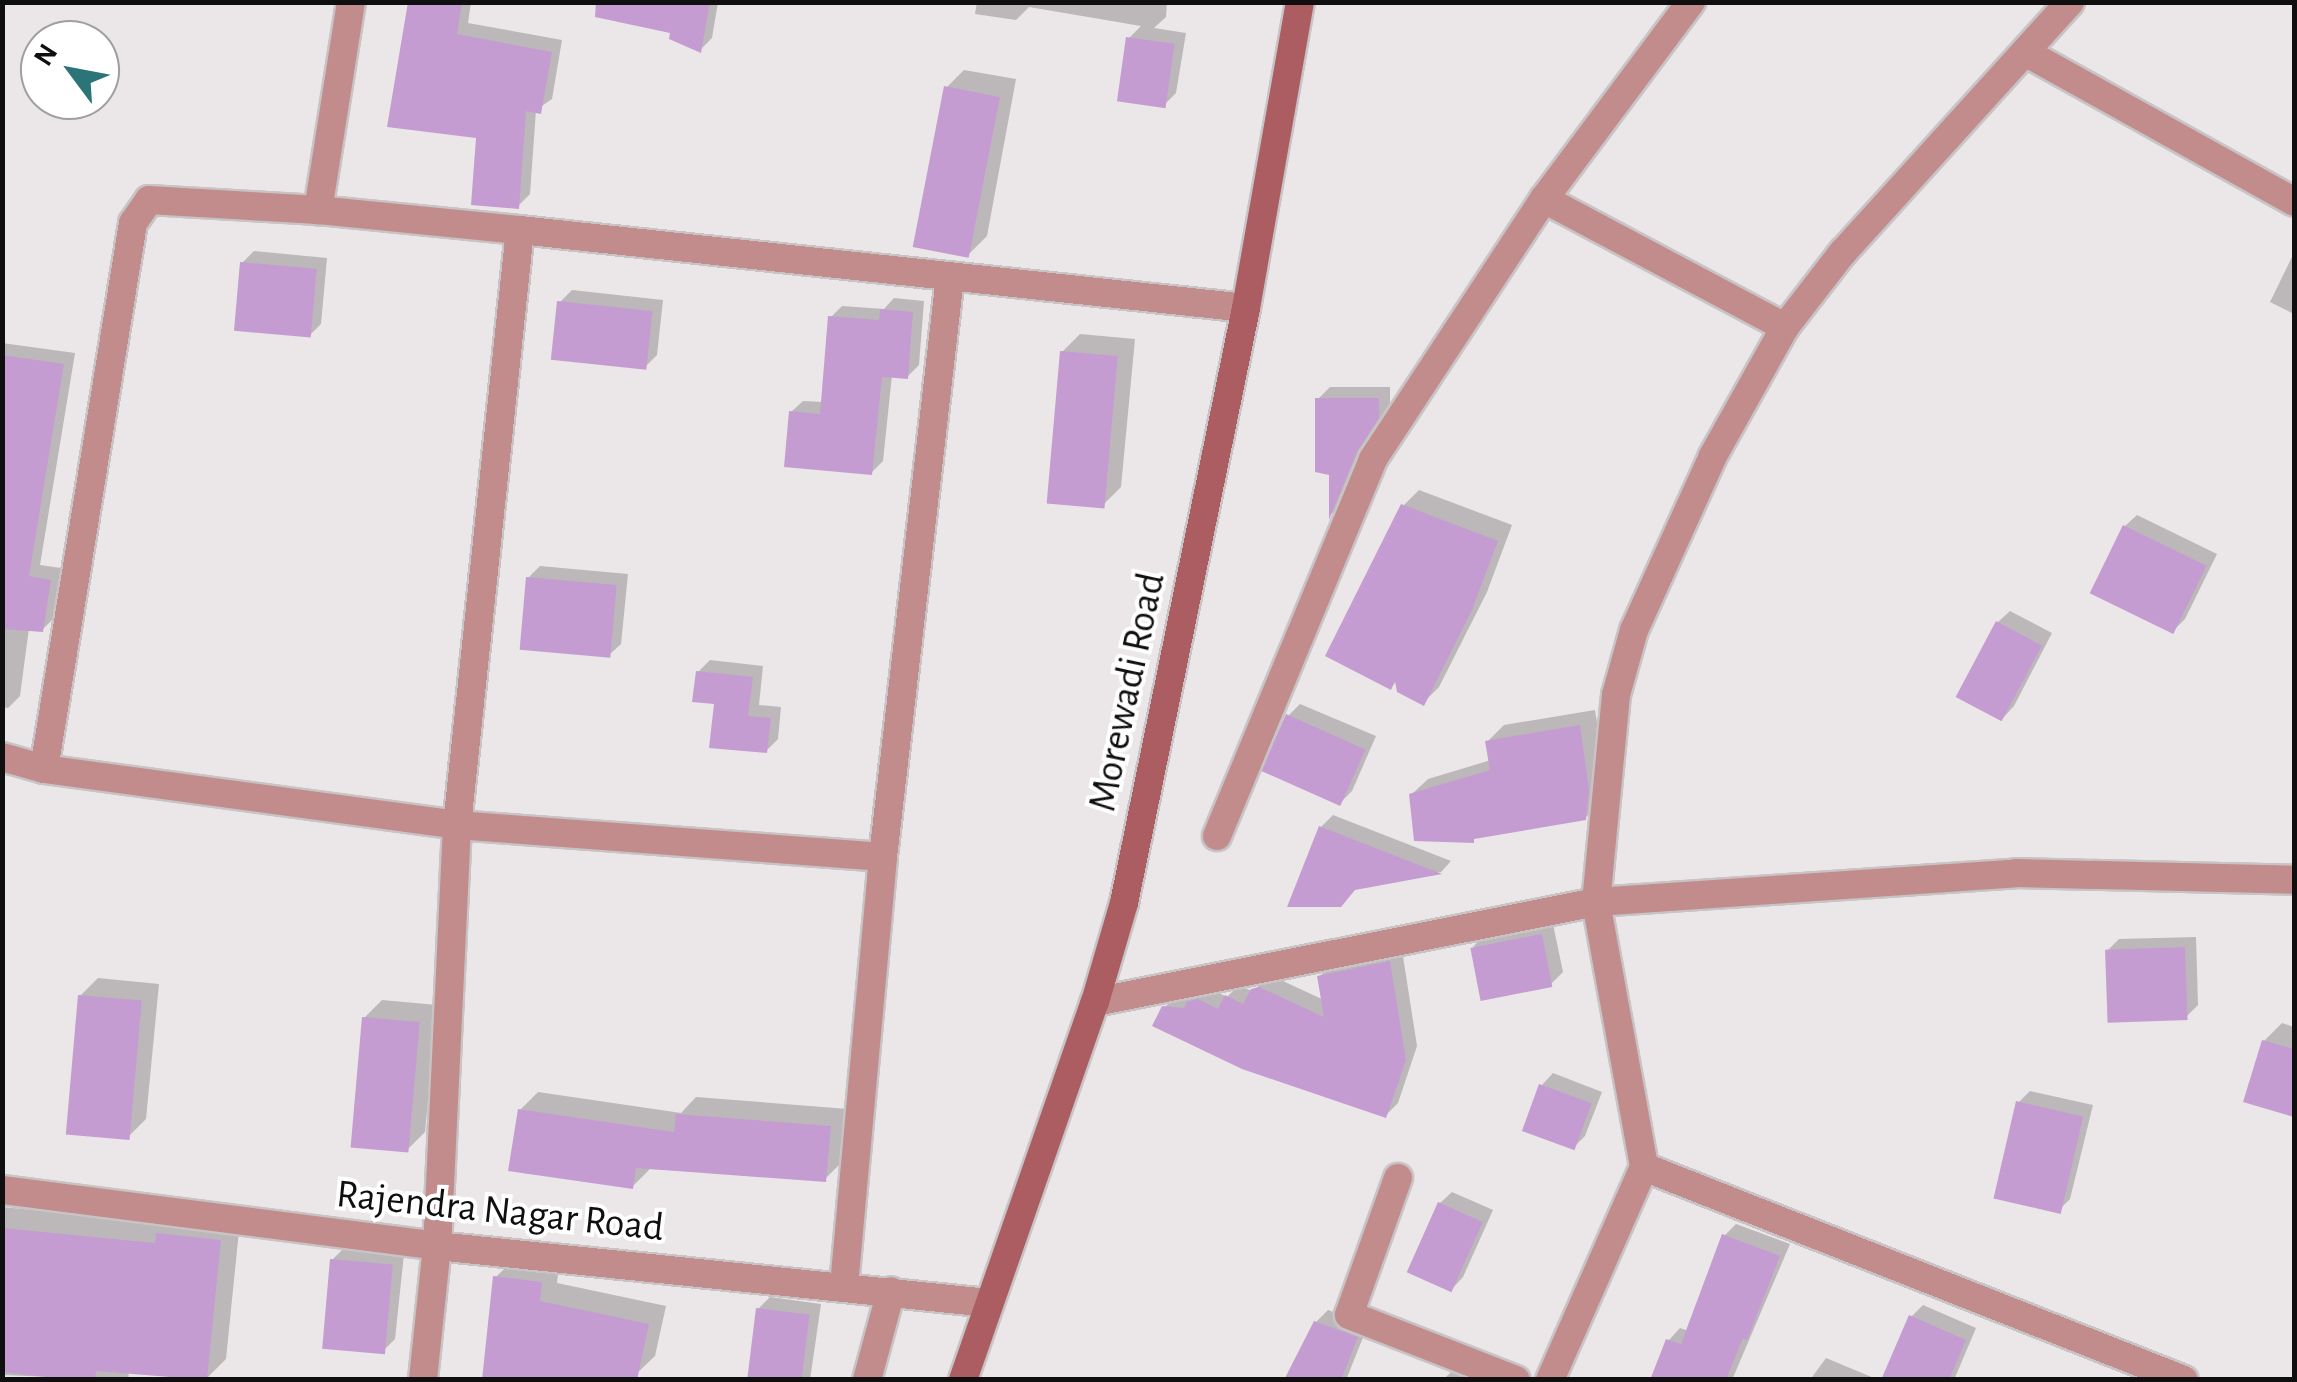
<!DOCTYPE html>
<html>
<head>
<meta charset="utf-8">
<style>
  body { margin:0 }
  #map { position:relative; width:2297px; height:1382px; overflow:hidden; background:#ebe6e8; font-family:"Alegreya Sans",sans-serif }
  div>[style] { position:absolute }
  .shadow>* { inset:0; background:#0003 }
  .building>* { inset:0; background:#c59cd1; transform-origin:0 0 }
  .roads { filter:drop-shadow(2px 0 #c8c4c5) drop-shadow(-2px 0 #c8c4c5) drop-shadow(0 2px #c8c4c5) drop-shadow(0 -2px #c8c4c5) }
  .minor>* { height:28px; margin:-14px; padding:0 14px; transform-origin:14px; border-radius:14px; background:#c28b8c }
  .tertiary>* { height:28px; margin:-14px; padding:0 14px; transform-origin:14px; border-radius:14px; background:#c28b8c }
  .secondary>* { height:28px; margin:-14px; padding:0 14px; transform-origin:14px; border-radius:14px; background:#ab5d61 }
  span { translate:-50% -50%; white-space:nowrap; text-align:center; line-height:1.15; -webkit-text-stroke:8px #fff; paint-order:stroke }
  .street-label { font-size:40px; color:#100f0f }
  .frame { position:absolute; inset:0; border:5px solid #100f0f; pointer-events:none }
  .north { position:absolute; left:20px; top:20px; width:100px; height:100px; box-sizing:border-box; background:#fff; border:2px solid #9f9f9f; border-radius:50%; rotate:302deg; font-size:28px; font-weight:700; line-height:40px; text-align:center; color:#100f0f }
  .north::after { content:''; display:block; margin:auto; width:35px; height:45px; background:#2b7578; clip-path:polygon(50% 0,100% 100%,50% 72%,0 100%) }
</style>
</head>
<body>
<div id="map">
  <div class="shadow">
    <div style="clip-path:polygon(409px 2px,471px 2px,468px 23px,562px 40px,552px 99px,536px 110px,530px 194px,518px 206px)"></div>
    <div style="clip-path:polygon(601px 2px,718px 2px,712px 38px,700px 50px,673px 31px)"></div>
    <div style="clip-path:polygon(977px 2px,1167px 2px,1166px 17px,1154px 28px,1186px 33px,1176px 93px,1164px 105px,1129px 38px,1141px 26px,1029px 7px,1016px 20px,975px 14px)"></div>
    <div style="clip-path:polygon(964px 70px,1016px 79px,987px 236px,969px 254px,946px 88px)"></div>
    <div style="clip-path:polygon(254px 251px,327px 258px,321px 324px,309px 336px,242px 263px)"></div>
    <div style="clip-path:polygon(2294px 253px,2294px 314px,2270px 302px)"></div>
    <div style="clip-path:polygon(572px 290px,663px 300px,657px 355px,645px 367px,560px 302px)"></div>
    <div style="clip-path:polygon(894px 298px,924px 301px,919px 365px,907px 377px,892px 375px,883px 461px,871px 473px,791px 412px,803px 401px,823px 402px,830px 318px,842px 306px,884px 309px)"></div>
    <div style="clip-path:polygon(1080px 334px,1135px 339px,1121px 487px,1103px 505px,1062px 352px)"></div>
    <div style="clip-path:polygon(2px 343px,75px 353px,40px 565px,61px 568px,54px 618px,42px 630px,29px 628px,20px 696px,8px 708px,2px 707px)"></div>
    <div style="clip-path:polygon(1330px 387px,1390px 387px,1390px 404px,1368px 438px,1340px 505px,1332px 514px,1331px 473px,1318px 399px)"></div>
    <div style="clip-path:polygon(1419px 490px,1512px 525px,1487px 592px,1439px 687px,1423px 703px,1398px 680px,1391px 687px,1403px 506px)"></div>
    <div style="clip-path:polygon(2137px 515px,2217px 554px,2185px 619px,2173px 631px,2125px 526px)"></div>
    <div style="clip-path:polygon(540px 566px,628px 574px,621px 644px,609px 655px,528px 578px)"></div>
    <div style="clip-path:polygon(2010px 611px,2052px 633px,2014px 706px,2003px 718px,1998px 622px)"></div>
    <div style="clip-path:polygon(710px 660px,763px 666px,759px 705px,781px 707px,778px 739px,766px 751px,717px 702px,698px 672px)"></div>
    <div style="clip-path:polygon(1300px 704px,1376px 736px,1352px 791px,1340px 803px,1289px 715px)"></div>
    <div style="clip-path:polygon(1595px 710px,1605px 771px,1602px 801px,1585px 818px,1478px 835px,1473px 840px,1411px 795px,1428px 779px,1491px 760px,1488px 741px,1504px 725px)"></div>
    <div style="clip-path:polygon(1333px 815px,1451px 861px,1441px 872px,1357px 887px,1321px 827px)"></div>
    <div style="clip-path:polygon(1553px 924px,1563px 972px,1551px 984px,1473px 947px,1484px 935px)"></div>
    <div style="clip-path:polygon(2196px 937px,2198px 1005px,2186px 1017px,2107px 951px,2119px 939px)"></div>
    <div style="clip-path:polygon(1402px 950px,1417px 1046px,1398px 1103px,1386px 1115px,1164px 1008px,1176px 996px,1195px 997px,1211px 989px,1227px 997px,1239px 985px,1252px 991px,1272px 976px,1324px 1000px,1320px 976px,1332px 964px)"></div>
    <div style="clip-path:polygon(98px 978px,159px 984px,146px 1119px,128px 1137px,80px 996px)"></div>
    <div style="clip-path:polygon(382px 1000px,437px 1005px,425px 1132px,407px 1150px,364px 1018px)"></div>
    <div style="clip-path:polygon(2282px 1023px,2294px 1027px,2294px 1114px,2246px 1100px,2264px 1041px)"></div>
    <div style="clip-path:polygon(1553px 1073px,1602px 1092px,1585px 1136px,1573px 1148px,1542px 1085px)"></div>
    <div style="clip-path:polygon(2030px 1091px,2093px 1105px,2070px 1199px,2058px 1211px,2018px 1103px)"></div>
    <div style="clip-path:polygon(538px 1092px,681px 1113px,696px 1097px,848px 1109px,843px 1161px,825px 1179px,650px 1169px,632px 1187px,520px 1110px)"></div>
    <div style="clip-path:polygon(1452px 1192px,1493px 1210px,1463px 1277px,1452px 1289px,1440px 1203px)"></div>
    <div style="clip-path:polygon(2px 1207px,170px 1223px,240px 1221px,226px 1359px,206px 1379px,129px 1372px,128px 1380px,2px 1375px)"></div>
    <div style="clip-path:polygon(1736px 1224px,1790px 1244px,1732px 1380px,1653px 1380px,1669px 1340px,1680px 1328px,1689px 1331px,1725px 1235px)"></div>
    <div style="clip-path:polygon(344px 1248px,404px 1254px,395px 1339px,383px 1351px,332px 1260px)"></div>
    <div style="clip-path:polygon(513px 1260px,559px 1265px,557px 1283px,666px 1306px,655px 1356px,633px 1377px,495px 1278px)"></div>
    <div style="clip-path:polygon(770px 1297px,821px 1304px,810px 1380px,748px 1380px,758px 1309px)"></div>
    <div style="clip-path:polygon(1923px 1305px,1976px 1328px,1954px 1380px,1884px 1380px,1911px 1317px)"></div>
    <div style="clip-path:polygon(1328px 1310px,1368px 1325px,1346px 1380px,1287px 1380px,1316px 1322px)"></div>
    <div style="clip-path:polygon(1826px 1358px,1874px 1378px,1873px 1380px,1810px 1380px)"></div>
    <div style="clip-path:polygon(1454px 1369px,1483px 1380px,1443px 1380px)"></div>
  </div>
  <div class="building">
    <div style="clip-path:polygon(408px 2px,462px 2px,457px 34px,552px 52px,541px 114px,526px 111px,519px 209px,471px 205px,476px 138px,387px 127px)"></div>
    <div style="clip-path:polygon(596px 2px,710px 2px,701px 53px,669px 39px,670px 33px,595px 17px)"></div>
    <div style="left:1126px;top:37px;width:49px;height:65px;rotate:8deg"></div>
    <div style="left:944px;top:86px;width:57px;height:164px;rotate:11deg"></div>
    <div style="left:240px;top:262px;width:77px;height:69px;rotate:5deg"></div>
    <div style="left:557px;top:301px;width:96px;height:59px;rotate:6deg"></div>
    <div style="clip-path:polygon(880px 309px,913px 312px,908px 379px,882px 377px,872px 475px,784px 467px,789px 411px,820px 414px,828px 316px,879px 320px)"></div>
    <div style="left:1060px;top:351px;width:58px;height:153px;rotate:5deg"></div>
    <div style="clip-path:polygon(2px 355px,64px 364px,29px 576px,51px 580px,43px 632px,2px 629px)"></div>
    <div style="clip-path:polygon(1315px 398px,1379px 398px,1379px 418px,1357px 452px,1329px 520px,1329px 475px,1315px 472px)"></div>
    <div style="clip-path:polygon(1401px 504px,1498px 541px,1472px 610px,1424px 706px,1397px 692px,1395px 681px,1391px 690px,1325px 656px)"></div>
    <div style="left:2123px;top:525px;width:93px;height:76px;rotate:26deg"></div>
    <div style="left:526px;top:577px;width:91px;height:73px;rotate:5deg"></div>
    <div style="left:1996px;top:621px;width:52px;height:86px;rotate:28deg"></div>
    <div style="clip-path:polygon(696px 671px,753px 677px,748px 716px,771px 718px,767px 753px,709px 748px,714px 704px,692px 702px)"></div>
    <div style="left:1286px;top:714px;width:87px;height:62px;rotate:24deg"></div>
    <div style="clip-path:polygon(1580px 725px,1589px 789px,1586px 820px,1474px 839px,1474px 843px,1414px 841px,1409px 794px,1490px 770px,1485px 741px)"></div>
    <div style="clip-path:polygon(1319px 826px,1442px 874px,1355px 890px,1341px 907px,1287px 907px)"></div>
    <div style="left:1542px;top:934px;width:54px;height:73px;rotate:79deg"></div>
    <div style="left:2185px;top:947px;width:73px;height:80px;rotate:88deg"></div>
    <div style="clip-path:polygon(1390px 961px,1406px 1060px,1386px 1118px,1242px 1069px,1152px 1026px,1162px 1006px,1184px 1008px,1187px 1002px,1198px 999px,1218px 1009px,1225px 995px,1243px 1004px,1251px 989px,1259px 987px,1324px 1017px,1317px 976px)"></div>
    <div style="left:78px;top:995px;width:64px;height:140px;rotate:5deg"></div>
    <div style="left:362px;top:1017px;width:58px;height:131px;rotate:5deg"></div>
    <div style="clip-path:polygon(2262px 1040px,2294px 1049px,2294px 1117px,2243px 1102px)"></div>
    <div style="left:1539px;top:1084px;width:56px;height:50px;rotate:20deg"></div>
    <div style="left:2016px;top:1101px;width:69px;height:100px;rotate:13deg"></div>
    <div style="clip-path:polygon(518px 1109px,674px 1132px,676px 1114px,831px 1126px,826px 1182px,636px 1168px,633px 1189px,508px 1171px)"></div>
    <div style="left:1438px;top:1202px;width:49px;height:77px;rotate:24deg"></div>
    <div style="clip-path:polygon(2px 1228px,155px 1243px,156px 1233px,221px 1240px,207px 1380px,96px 1371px,95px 1380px,73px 1380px,2px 1372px)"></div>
    <div style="clip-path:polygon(1722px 1234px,1780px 1256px,1747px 1340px,1743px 1338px,1726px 1380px,1650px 1380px,1666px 1339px,1681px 1344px)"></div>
    <div style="left:330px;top:1259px;width:63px;height:90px;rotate:5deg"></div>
    <div style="clip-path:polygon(493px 1276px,542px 1282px,540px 1301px,649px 1324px,637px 1380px,482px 1380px)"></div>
    <div style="left:756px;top:1308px;width:54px;height:73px;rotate:7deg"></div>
    <div style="clip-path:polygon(1909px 1315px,1966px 1340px,1949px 1380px,1881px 1380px)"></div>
    <div style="clip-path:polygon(1314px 1321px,1358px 1337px,1341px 1380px,1284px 1380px)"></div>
  </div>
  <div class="roads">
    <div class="minor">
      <div style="left:351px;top:2px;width:211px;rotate:99deg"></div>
      <div style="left:318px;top:210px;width:203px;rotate:5.7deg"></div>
      <div style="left:520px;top:230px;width:598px;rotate:96.04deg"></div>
      <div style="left:457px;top:825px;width:421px;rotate:92.7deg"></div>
      <div style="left:437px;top:1246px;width:135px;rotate:96deg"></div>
      <div style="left:2070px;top:2px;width:338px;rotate:132.2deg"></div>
      <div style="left:1843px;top:252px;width:95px;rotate:127.7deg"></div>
      <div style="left:1785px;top:327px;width:148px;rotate:119.2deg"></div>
      <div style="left:1713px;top:456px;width:191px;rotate:114.4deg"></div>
      <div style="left:1634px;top:630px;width:67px;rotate:105.5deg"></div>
      <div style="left:1616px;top:695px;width:208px;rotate:95.5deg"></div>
      <div style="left:1596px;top:902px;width:269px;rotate:79.7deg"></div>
      <div style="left:1644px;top:1167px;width:580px;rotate:21.53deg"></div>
      <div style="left:2025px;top:52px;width:308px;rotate:29.1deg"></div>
      <div style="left:1544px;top:199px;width:273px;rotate:28deg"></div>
      <div style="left:520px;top:230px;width:730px;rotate:6.13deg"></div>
      <div style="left:2px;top:757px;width:44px;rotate:15.9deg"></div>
      <div style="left:44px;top:769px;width:417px;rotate:7.7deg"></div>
      <div style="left:457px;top:825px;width:427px;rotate:4.3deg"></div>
      <div style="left:44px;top:769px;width:553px;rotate:-80.74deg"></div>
      <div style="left:133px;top:223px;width:28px;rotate:-55deg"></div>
      <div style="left:149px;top:200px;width:169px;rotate:3.4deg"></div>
      <div style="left:1217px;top:836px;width:408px;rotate:-67.5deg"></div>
      <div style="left:1373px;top:459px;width:311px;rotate:-56.7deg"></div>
      <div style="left:1544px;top:199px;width:246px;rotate:-53.3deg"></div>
      <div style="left:1095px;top:1002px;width:511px;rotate:-11.29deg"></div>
      <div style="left:1596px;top:902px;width:421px;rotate:-3.9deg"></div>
      <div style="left:2016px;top:873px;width:278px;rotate:1.4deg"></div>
      <div style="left:1398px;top:1178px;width:145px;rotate:109.7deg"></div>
      <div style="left:1349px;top:1315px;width:179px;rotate:21.3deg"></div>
      <div style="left:844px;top:1286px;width:431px;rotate:-84.8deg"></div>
      <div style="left:883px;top:857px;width:584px;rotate:-83.41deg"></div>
      <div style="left:867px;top:1380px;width:92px;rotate:-74.9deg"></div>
      <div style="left:1550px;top:1380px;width:233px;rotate:-66.2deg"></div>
    </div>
    <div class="tertiary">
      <div style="left:2px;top:1190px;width:439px;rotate:7.3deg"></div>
      <div style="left:437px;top:1246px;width:555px;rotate:5.9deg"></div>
    </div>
    <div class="secondary">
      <div style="left:963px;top:1380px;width:400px;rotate:-70.8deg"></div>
      <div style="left:1095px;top:1002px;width:103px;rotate:-73.7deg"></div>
      <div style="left:1124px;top:903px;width:607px;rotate:-78.41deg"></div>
      <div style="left:1246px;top:308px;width:311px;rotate:-80deg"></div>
    </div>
  </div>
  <div class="street-label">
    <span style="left:1127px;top:692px;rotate:-78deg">Morewadi Road</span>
    <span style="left:500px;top:1211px;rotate:6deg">Rajendra Nagar Road</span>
  </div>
  <div class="frame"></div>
  <div class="north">N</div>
</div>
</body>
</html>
